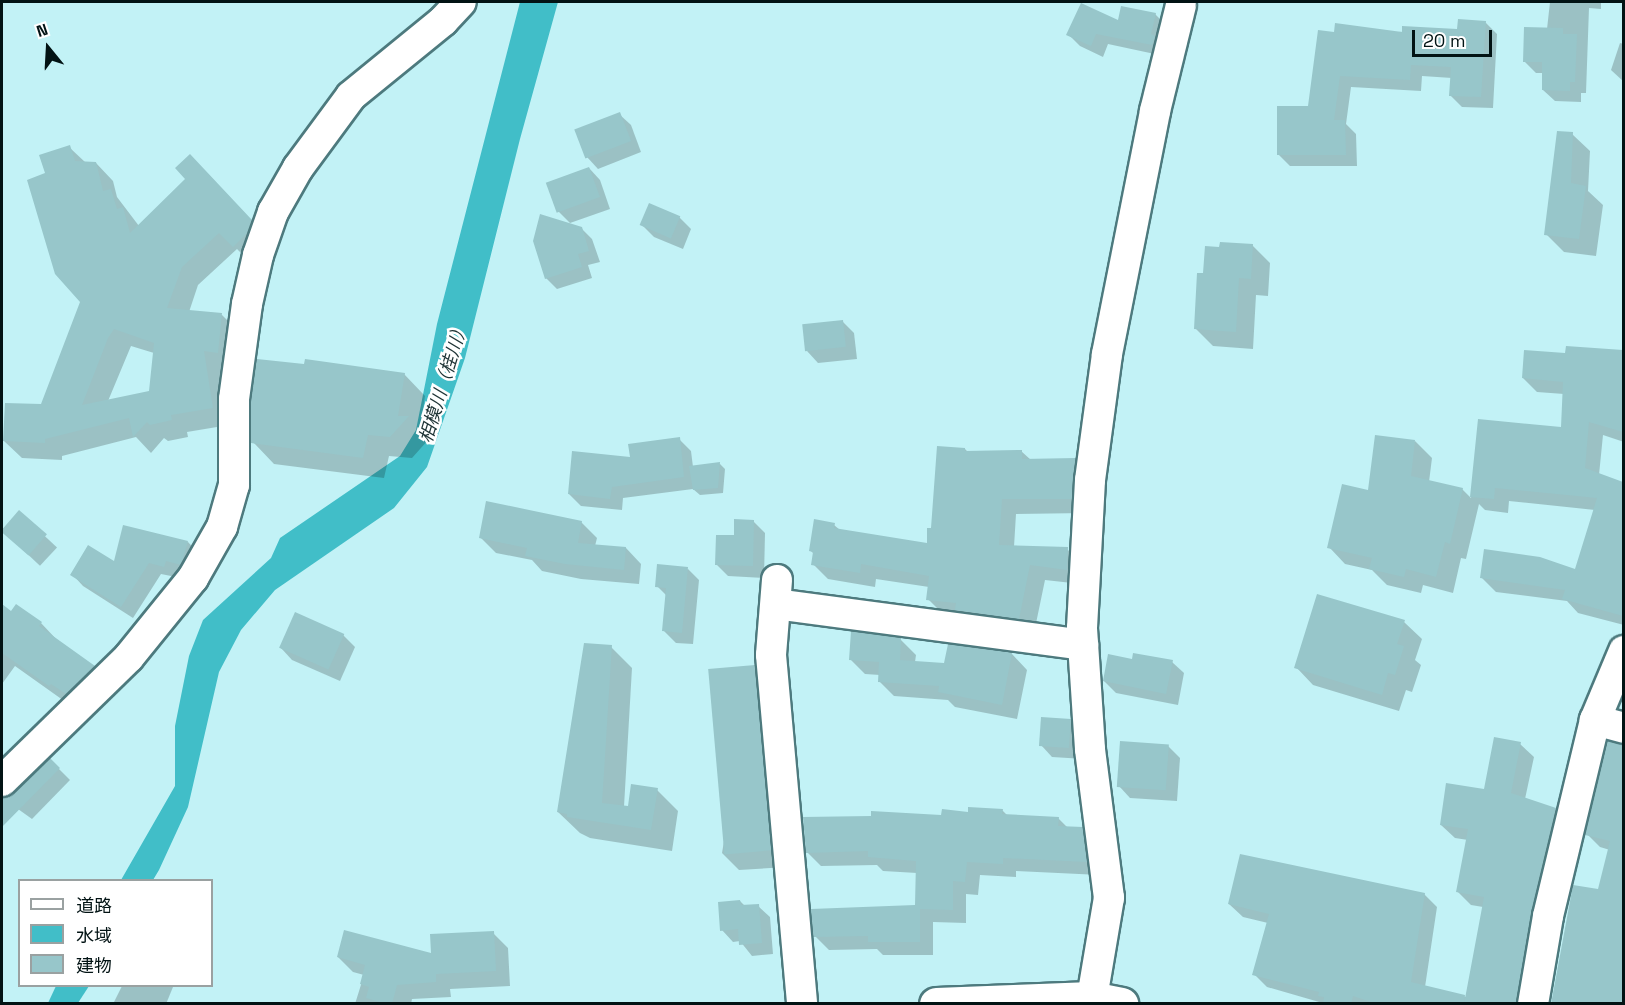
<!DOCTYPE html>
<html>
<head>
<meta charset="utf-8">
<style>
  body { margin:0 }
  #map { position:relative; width:1625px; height:1005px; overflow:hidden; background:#c2f2f6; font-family:"Space Grotesk","Noto Sans JP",sans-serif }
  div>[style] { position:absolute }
  .water>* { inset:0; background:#41bec8 }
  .shadow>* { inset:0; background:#0003; transform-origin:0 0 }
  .building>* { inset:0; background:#97c6ca; transform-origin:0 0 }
  .roads { filter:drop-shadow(2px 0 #4d7a7e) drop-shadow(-2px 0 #4d7a7e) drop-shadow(0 2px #4d7a7e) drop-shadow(0 -2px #4d7a7e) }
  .minor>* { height:30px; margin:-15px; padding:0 15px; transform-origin:15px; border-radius:15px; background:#fff }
  .tertiary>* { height:33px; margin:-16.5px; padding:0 16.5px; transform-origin:16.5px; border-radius:16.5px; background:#fff }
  span { translate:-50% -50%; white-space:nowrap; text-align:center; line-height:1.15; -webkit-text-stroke:5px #fff; paint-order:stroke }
  .water-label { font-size:18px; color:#1d3234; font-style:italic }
  .frame { position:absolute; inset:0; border:3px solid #021314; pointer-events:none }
  .legend { position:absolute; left:18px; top:879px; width:195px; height:108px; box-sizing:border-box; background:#fff; border:2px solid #9aa1a1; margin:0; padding:8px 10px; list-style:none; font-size:18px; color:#021314 }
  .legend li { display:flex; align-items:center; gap:12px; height:30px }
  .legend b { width:30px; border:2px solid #9aa1a1 }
  .north { position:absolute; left:18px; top:18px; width:60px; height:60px; -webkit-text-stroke:4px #fff; paint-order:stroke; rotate:342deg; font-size:16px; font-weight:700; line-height:24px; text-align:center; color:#021314 }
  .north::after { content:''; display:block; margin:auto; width:21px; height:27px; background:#021314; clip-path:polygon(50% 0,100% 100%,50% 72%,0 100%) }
  .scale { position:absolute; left:1412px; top:30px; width:80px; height:27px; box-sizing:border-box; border:3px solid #021314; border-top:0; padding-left:8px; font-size:18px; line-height:21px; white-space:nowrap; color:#021314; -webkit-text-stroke:4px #fff; paint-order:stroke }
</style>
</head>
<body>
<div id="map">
  <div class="water">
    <div style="clip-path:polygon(520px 2px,558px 2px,520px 139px,465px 358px,427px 467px,394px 508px,275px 590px,241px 630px,219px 672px,188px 807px,159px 870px,153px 880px,121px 880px,175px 786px,175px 726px,189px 656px,203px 620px,271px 558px,280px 538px,400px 456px,416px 430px,437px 324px)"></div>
    <div style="clip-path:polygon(56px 986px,89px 986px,78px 1003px,48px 1003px)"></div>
  </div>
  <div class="shadow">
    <div style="clip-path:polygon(1550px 2px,1601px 2px,1601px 9px,1589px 8px,1586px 93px,1581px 93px,1581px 102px,1555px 101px,1543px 90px,1544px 73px,1536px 73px,1524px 61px,1547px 29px)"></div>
    <div style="clip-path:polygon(1155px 14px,1167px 26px,1164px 56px,1108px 44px,1103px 57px,1080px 46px,1068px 34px)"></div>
    <div style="clip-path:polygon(1486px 23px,1497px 34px,1493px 108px,1462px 107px,1450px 95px,1452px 78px,1422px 76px,1421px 91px,1351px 87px,1346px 124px,1356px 134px,1357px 166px,1290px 166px,1278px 154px,1309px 107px,1336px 34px,1459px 30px)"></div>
    <div style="clip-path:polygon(1620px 43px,1624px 44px,1624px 82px,1611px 70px)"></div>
    <div style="clip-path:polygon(619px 114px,631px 125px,641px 152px,598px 169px,587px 157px)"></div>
    <div style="clip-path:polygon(1572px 134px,1590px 151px,1588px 191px,1603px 205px,1596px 256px,1564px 252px,1546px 234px)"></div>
    <div style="clip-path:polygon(evenodd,69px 147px,86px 163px,96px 163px,113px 181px,117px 197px,139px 226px,207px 173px,268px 238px,251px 263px,237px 249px,198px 285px,189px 312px,222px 315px,239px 332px,235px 369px,221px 367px,229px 425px,187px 432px,188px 437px,168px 441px,164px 438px,151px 453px,136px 437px,62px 456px,62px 460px,22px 458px,4px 441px,42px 406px,82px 301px,47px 174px,69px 147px,131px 346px,154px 353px,150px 392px,108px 401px,131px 346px)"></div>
    <div style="clip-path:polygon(589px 168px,600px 180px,610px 209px,570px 223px,558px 211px)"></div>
    <div style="clip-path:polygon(679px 217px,691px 229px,683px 249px,654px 237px,642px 225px)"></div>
    <div style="clip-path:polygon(581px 228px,592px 239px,600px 262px,588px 265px,592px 278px,557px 289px,546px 278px)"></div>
    <div style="clip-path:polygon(1252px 245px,1270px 263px,1268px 296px,1256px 295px,1253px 349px,1213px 346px,1196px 329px,1205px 275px)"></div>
    <div style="clip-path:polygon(842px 321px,854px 333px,857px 359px,818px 363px,807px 351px)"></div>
    <div style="clip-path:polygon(1567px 347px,1624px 351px,1624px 442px,1603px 435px,1599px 475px,1624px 484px,1624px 625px,1578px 613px,1567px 601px,1496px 592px,1482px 578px,1576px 570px,1595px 510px,1509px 501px,1508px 513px,1485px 510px,1479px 504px,1466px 559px,1461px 558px,1453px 593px,1423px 585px,1421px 593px,1387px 585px,1372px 570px,1345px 564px,1329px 547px,1370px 492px,1415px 441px,1432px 458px,1429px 482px,1462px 489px,1471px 498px,1479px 420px,1562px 428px,1564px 394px,1537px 392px,1523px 378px,1567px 355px)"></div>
    <div style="clip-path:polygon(404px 374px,425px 396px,420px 430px,429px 439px,412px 458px,389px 456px,384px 478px,274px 464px,253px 442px)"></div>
    <div style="clip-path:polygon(679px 439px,691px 451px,693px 467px,720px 464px,725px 469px,723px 493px,700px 495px,693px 489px,623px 498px,622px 510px,581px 506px,569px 494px,632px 458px)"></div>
    <div style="clip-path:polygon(965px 449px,968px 452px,1021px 451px,1031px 460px,1075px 460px,1090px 475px,1086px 513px,1016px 514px,1014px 547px,1067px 549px,1082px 564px,1081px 584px,1045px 580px,1034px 633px,943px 614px,928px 599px,929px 587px,876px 579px,875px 587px,828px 579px,813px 564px,815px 555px,810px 550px,834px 525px,840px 530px,928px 544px)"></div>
    <div style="left:19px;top:512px;width:52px;height:25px;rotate:43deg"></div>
    <div style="clip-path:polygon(753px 521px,765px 533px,764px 578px,728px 576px,717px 565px,735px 537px)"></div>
    <div style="clip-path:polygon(581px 522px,597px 538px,595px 546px,626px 548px,641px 564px,639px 584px,581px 579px,542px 571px,532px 560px,496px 553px,480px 537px)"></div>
    <div style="clip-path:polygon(188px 542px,199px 554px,192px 576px,177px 572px,176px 577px,161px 574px,133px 618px,83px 586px,72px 574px)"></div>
    <div style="clip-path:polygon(688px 569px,699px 580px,693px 644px,676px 643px,664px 631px,667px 596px,657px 586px)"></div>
    <div style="clip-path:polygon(2px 606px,12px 613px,41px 623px,58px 641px,94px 667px,112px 684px,67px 703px,15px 666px,2px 684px)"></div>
    <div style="clip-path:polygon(1404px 622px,1422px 639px,1415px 660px,1421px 665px,1412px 692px,1406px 690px,1399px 711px,1313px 685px,1296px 667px)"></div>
    <div style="clip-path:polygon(343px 635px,355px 647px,340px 681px,292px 660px,281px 648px)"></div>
    <div style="clip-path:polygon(901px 640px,916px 655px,915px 662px,945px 665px,1012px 654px,1027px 670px,1017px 719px,955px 707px,948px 700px,894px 696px,879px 681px,880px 675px,865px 674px,850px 659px)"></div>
    <div style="clip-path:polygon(611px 647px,632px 668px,624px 807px,629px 807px,657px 790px,678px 811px,672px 851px,590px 838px,580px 833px,558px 812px)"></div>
    <div style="clip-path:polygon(1133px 661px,1172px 662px,1184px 673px,1178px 705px,1116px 693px,1104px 681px)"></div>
    <div style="clip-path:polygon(754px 667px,772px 684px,788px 867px,739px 870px,722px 853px)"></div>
    <div style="clip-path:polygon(1070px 720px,1082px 732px,1084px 759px,1052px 757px,1041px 745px)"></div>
    <div style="clip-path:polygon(1520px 744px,1534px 757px,1525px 799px,1555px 809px,1569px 822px,1530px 1004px,1326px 1004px,1267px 987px,1254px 974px,1268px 923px,1243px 917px,1229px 904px,1424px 894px,1437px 907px,1425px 987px,1466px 997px,1483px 907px,1471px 905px,1458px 892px,1468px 840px,1455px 838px,1441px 825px,1485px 790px)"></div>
    <div style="clip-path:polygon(1168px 746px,1180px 758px,1177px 801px,1130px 798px,1119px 786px)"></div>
    <div style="clip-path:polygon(1620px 746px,1624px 746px,1624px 1004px,1552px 1004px,1599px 891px,1610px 850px,1600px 847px,1587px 834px)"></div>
    <div style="clip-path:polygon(50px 760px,70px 780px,32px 819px,18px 809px,15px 795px)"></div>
    <div style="clip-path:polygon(1002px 810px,1007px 815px,1058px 818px,1068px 828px,1082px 829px,1096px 842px,1100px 875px,1016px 871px,1016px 877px,980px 875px,978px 895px,966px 894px,966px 923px,933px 922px,933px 955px,883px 955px,877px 949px,829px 950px,815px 936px,916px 907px,917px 873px,883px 871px,877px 865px,821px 866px,807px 852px,943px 817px)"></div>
    <div style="clip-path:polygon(740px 901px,745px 906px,758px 906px,770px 917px,773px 954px,752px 956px,740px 941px,733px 942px,722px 930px)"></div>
    <div style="clip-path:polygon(493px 933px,508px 948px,510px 986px,450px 989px,451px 997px,412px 999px,411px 1004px,355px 1004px,364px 975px,353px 972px,338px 957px,433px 955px)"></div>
    <div style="clip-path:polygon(122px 986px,172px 986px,173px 987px,166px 1004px,113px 1004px)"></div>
  </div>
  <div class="building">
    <div style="clip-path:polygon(1081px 3px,1118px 20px,1121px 6px,1156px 13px,1151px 34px,1155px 36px,1152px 45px,1096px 34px,1091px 46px,1066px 35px)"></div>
    <div style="clip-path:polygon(1458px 19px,1486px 21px,1481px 97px,1449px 96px,1451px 67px,1411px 65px,1410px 80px,1340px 76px,1334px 120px,1345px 120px,1346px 155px,1277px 155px,1277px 106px,1308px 106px,1318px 30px,1334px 32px,1335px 23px,1402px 32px,1402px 26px,1457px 29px)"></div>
    <div style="clip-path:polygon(1524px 27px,1563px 28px,1563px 34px,1577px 34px,1575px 82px,1570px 82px,1570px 91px,1542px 90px,1542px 62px,1523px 62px)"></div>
    <div style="left:620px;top:112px;width:31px;height:49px;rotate:69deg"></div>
    <div style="clip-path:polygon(1557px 131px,1573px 132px,1571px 183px,1586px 186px,1579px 239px,1544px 235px)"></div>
    <div style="clip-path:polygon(evenodd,70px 145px,75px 161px,96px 162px,103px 191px,111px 189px,117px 209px,123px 207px,130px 233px,185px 179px,175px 168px,190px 154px,252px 220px,247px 233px,233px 247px,219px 233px,182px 267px,167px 308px,222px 313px,218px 353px,204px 351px,213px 408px,171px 415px,172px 420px,150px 425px,147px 422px,133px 437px,129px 418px,45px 439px,45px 443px,3px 441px,5px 403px,41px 404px,80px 302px,55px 274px,27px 180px,45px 173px,39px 155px,70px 145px,114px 329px,154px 343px,149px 391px,82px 405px,108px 338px,114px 329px)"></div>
    <div style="left:589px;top:167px;width:32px;height:46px;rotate:70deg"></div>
    <div style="left:649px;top:203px;width:34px;height:24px;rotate:23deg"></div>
    <div style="clip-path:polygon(540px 214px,582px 227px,589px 251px,578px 254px,582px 267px,545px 279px,533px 241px)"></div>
    <div style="clip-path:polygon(1220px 242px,1253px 244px,1251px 279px,1239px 278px,1236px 332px,1194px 329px,1197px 273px,1203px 273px,1205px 246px,1219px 247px)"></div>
    <div style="left:843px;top:320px;width:27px;height:41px;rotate:84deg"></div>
    <div style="clip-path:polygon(1566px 346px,1623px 350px,1623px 432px,1589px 422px,1585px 468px,1623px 482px,1623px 616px,1562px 599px,1565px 590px,1480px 578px,1484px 549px,1540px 557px,1575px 569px,1597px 498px,1495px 488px,1494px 499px,1470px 497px,1478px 419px,1561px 427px,1563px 382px,1522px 378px,1524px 350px,1565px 353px)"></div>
    <div style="clip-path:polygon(257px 359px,304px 364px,305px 359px,405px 373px,398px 416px,409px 416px,390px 437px,368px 435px,363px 458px,251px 443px,251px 400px)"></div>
    <div style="clip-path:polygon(1375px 435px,1415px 440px,1411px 476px,1463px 488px,1450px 544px,1445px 542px,1436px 577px,1406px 569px,1404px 577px,1369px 569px,1372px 558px,1327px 548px,1342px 484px,1368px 490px)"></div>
    <div style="clip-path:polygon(680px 437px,684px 477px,612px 487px,610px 499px,568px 494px,572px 451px,630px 457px,628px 444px)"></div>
    <div style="clip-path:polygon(937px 446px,965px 448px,965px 451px,1022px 450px,1022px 459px,1076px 458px,1072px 499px,1002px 499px,999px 545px,1068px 547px,1067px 570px,1030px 565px,1019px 619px,955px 610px,956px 603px,926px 600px,929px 576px,861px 564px,860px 573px,811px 565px,813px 552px,809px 551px,814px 519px,835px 523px,834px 528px,927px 543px,927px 528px,931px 528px)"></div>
    <div style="clip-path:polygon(720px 462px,718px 488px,693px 490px,689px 466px)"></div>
    <div style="clip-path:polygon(486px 501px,582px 521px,578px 543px,626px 547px,624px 570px,565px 564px,525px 556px,527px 548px,479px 538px)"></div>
    <div style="left:19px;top:510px;width:37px;height:28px;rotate:41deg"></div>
    <div style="clip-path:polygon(734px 519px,754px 520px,753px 566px,715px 565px,716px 535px,734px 535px)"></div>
    <div style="clip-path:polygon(123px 525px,188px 541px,181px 565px,166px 561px,164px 567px,149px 563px,121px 607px,70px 575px,88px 545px,114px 561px)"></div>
    <div style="clip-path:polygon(657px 564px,688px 567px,682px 633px,662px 631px,666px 588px,655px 587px)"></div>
    <div style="clip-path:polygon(1317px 594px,1405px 620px,1397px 644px,1404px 646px,1395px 675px,1388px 673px,1382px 695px,1294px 668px)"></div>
    <div style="clip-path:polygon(2px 604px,11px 611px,16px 604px,42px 622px,39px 626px,95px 666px,66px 694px,51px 684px,49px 686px,2px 653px)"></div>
    <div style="left:295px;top:612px;width:54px;height:39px;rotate:24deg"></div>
    <div style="clip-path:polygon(851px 631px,901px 638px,900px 660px,944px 663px,948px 644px,1012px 653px,1002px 705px,938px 692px,939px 686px,878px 682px,879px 662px,849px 660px)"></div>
    <div style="clip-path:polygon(584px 643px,612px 645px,602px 803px,628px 806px,631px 784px,658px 788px,651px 830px,567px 817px,567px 814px,557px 812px)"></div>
    <div style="clip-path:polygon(1133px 653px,1173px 660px,1166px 694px,1103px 681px,1108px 654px,1132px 659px)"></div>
    <div style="left:755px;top:665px;width:186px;height:47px;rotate:85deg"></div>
    <div style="left:1041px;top:717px;width:30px;height:29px;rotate:4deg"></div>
    <div style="clip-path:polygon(1494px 737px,1521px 742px,1511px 793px,1556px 808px,1531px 913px,1516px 1004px,1464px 1004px,1484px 897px,1456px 892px,1468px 829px,1440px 825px,1446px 783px,1484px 789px)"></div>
    <div style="left:1120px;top:741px;width:49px;height:46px;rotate:4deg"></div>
    <div style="clip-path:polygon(1608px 741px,1623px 745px,1623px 1004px,1551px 1004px,1573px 885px,1598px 889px,1610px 841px,1585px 835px)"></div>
    <div style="clip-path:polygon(50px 758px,60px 768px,2px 827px,2px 798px,14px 793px)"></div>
    <div style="clip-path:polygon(968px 807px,1003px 809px,1002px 814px,1059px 817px,1058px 826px,1083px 827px,1087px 862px,1003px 858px,1003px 864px,967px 862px,965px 882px,953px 881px,953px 910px,920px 909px,920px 942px,868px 942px,868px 936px,813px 937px,811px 909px,915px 905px,916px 861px,868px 857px,868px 851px,806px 853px,803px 817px,871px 816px,871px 811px,941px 815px,942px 809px,968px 812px)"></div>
    <div style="clip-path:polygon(1240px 854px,1425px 893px,1411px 982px,1465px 995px,1464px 1004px,1377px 1004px,1353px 996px,1351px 1004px,1323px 1004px,1324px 997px,1318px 996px,1319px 992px,1252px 975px,1269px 914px,1228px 904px)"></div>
    <div style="clip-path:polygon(740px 900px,741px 905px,759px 904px,762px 943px,739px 945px,738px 929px,720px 931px,718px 902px)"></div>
    <div style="clip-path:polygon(344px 930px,431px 953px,430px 934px,494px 931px,496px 971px,436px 974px,436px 982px,397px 985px,392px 1004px,387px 1004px,366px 998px,369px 987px,360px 984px,365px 965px,337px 957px)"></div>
  </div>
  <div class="roads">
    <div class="minor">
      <div style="left:777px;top:580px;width:75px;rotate:94.6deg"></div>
      <div style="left:771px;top:655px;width:350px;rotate:84.9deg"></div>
      <div style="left:776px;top:604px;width:310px;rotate:7.6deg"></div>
      <div style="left:1595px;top:720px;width:30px;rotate:15deg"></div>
      <div style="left:2px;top:781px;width:177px;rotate:-44.3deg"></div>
      <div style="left:129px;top:657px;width:102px;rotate:-51deg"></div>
      <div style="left:193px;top:578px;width:59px;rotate:-60.4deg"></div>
      <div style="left:222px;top:527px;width:44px;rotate:-74.1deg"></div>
      <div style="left:234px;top:485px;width:86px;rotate:-90deg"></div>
      <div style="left:234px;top:399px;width:96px;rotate:-82.2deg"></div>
      <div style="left:247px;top:304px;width:50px;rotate:-77.3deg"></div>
      <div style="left:258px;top:255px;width:46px;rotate:-70.8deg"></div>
      <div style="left:273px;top:212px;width:51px;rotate:-60.4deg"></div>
      <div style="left:298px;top:168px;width:89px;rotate:-53.6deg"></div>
      <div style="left:351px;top:96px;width:119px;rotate:-39.2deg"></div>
      <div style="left:443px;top:21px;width:26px;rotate:-47deg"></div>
      <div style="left:1091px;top:1004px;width:108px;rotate:-80.4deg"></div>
      <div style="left:1109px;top:898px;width:150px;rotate:-97.3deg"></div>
      <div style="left:1090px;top:749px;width:121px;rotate:-93.8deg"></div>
      <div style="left:1082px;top:628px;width:148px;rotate:-86.9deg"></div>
      <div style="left:1090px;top:480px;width:127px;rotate:-82.3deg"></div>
      <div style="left:1107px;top:354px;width:248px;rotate:-78.8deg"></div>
      <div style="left:1155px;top:111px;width:109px;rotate:-76.2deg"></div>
      <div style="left:1533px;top:1004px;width:89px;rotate:-80.3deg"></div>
      <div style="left:1548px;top:916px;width:202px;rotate:-76.5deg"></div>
      <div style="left:1595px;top:720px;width:75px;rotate:-67.2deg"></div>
    </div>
    <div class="tertiary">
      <div style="left:936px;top:1004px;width:155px;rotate:-2.2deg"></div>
      <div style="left:1091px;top:998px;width:31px;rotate:11deg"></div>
    </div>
  </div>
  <div class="water-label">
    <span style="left:444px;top:382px;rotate:-73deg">相模川（桂川）</span>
  </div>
  <div class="frame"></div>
  <ul class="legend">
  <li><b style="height:8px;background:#fff"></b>道路</li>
  <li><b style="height:16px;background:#41bec8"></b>水域</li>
  <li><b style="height:16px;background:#97c6ca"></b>建物</li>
  </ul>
  <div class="north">N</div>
  <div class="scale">20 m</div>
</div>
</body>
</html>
